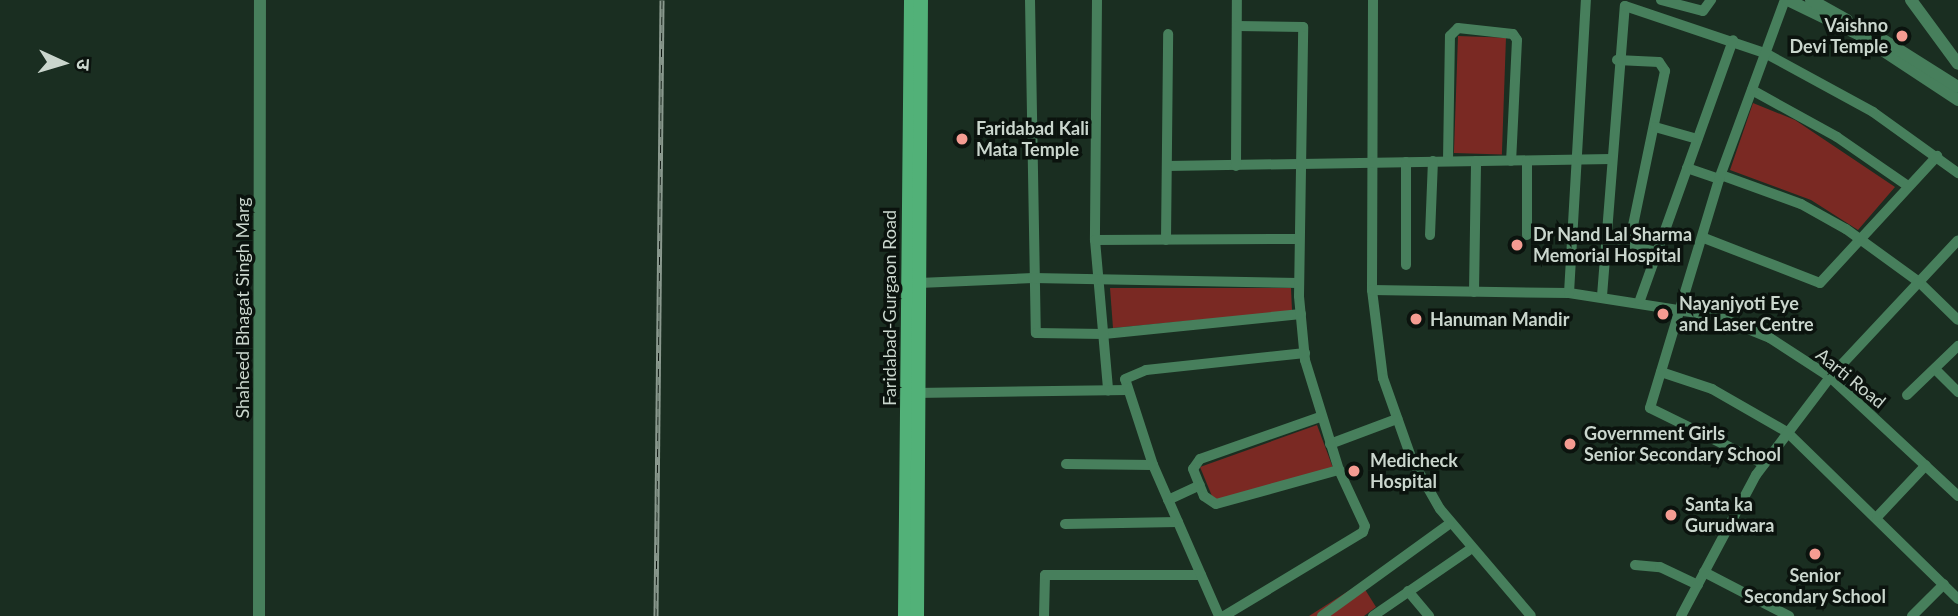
<!DOCTYPE html>
<html>
<head>
<meta charset="utf-8">
<style>
  body { margin:0 }
  #map { position:relative; width:1958px; height:616px; overflow:hidden; background:#1a2e21; font-family:Lato,"Noto Sans Devanagari",sans-serif }
  div>[style] { position:absolute }
  .green>* { inset:0; background:#7a2923; transform-origin:0 0 }
  .minor>* { height:10px; margin:-5px; padding:0 5px; transform-origin:5px; border-radius:5px; background:#477f5c }
  .tertiary>* { height:12px; margin:-6px; padding:0 6px; transform-origin:6px; border-radius:6px; background:#477f5c }
  .secondary>* { height:14px; margin:-7px; padding:0 7px; transform-origin:7px; border-radius:7px; background:#52b178 }
  .rail>* { height:5px; margin-top:-2.5px; transform-origin:0; background:repeating-linear-gradient(90deg,#0b130e 0 8px,#8a998e 0 16px); box-sizing:border-box; border-block:2px solid #8a998e }
  .dots>* { width:19px; height:19px; translate:-50% -50%; box-sizing:border-box; border:4px solid #0b130e; border-radius:50% }
  span { translate:-50% -50%; white-space:nowrap; text-align:center; line-height:1.15; -webkit-text-stroke:7px #0b130e; paint-order:stroke }
  .poi-label { font-size:18px; color:#cad6cd; font-weight:700 }
  .right { translate:-100% -50%; text-align:right }
  .left { translate:0 -50%; text-align:left }
  .street-label { font-size:18px; color:#cad6cd }
  .north { position:absolute; left:28px; top:28px; width:70px; height:70px; -webkit-text-stroke:5px #0b130e; paint-order:stroke; rotate:94deg; font-size:19px; font-weight:700; line-height:28px; text-align:center; color:#cad6cd }
  .north::after { content:''; display:block; margin:auto; width:24px; height:32px; background:#cad6cd; clip-path:polygon(50% 0,100% 100%,50% 72%,0 100%) }
</style>
</head>
<body>
<div id="map">
  <div class="green">
    <div style="left:1458px;top:36px;width:48px;height:117px;rotate:2deg"></div>
    <div style="clip-path:polygon(1753px 103px,1795px 120px,1895px 187px,1858px 230px,1811px 200px,1730px 170px)"></div>
    <div style="clip-path:polygon(1110px 288px,1291px 288px,1292px 311px,1113px 328px)"></div>
    <div style="clip-path:polygon(1317px 425px,1333px 468px,1214px 501px,1200px 467px)"></div>
    <div style="clip-path:polygon(1361px 583px,1376px 607px,1364px 616px,1309px 616px)"></div>
  </div>
  <div class="minor">
    <div style="left:1030px;top:0;width:333px;rotate:89deg"></div>
    <div style="left:1036px;top:333px;width:68px;rotate:0.8deg"></div>
    <div style="left:1104px;top:334px;width:198px;rotate:-5.8deg"></div>
    <div style="left:1097px;top:0;width:240px;rotate:90.5deg"></div>
    <div style="left:1095px;top:240px;width:151px;rotate:85deg"></div>
    <div style="left:1373px;top:0;width:290px;rotate:90.2deg"></div>
    <div style="left:1372px;top:290px;width:89px;rotate:82.9deg"></div>
    <div style="left:1383px;top:378px;width:87px;rotate:70.5deg"></div>
    <div style="left:1412px;top:460px;width:56px;rotate:60.3deg"></div>
    <div style="left:1440px;top:509px;width:140px;rotate:49.6deg"></div>
    <div style="left:1661px;top:0;width:43px;rotate:14.7deg"></div>
    <div style="left:1703px;top:11px;width:14px;rotate:-54deg"></div>
    <div style="left:1617px;top:60px;width:42px;rotate:2.7deg"></div>
    <div style="left:1659px;top:62px;width:11px;rotate:56deg"></div>
    <div style="left:1665px;top:71px;width:178px;rotate:101.7deg"></div>
    <div style="left:1752px;top:90px;width:97px;rotate:28.9deg"></div>
    <div style="left:1837px;top:137px;width:86px;rotate:34.6deg"></div>
    <div style="left:1655px;top:127px;width:44px;rotate:15.9deg"></div>
    <div style="left:1448px;top:161px;width:125px;rotate:-89.1deg"></div>
    <div style="left:1450px;top:36px;width:11px;rotate:-45deg"></div>
    <div style="left:1458px;top:28px;width:55px;rotate:6.2deg"></div>
    <div style="left:1513px;top:34px;width:7px;rotate:56deg"></div>
    <div style="left:1517px;top:40px;width:121px;rotate:92.8deg"></div>
    <div style="left:1167px;top:166px;width:444px;rotate:-0.9deg"></div>
    <div style="left:1236px;top:166px;width:166px;rotate:-89.7deg"></div>
    <div style="left:1687px;top:168px;width:34px;rotate:19deg"></div>
    <div style="left:1721px;top:175px;width:85px;rotate:19.9deg"></div>
    <div style="left:1801px;top:204px;width:51px;rotate:29.1deg"></div>
    <div style="left:1846px;top:229px;width:90px;rotate:36deg"></div>
    <div style="left:1919px;top:282px;width:54px;rotate:44.3deg"></div>
    <div style="left:1430px;top:235px;width:74px;rotate:-87.7deg"></div>
    <div style="left:1527px;top:235px;width:74px;rotate:-90deg"></div>
    <div style="left:1704px;top:238px;width:124px;rotate:21.2deg"></div>
    <div style="left:1820px;top:283px;width:173px;rotate:-47.3deg"></div>
    <div style="left:1605px;top:239px;width:57px;rotate:14.3deg"></div>
    <div style="left:1095px;top:240px;width:204px;rotate:-0.3deg"></div>
    <div style="left:1166px;top:240px;width:206px;rotate:-89.4deg"></div>
    <div style="left:1406px;top:265px;width:103px;rotate:-90deg"></div>
    <div style="left:919px;top:283px;width:114px;rotate:-2.5deg"></div>
    <div style="left:1033px;top:278px;width:266px;rotate:1.1deg"></div>
    <div style="left:1372px;top:290px;width:197px;rotate:0.9deg"></div>
    <div style="left:1569px;top:293px;width:149px;rotate:8.9deg"></div>
    <div style="left:1716px;top:316px;width:58px;rotate:22.2deg"></div>
    <div style="left:1770px;top:338px;width:72px;rotate:33deg"></div>
    <div style="left:1830px;top:377px;width:175px;rotate:42.9deg"></div>
    <div style="left:1474px;top:292px;width:131px;rotate:-89.1deg"></div>
    <div style="left:1569px;top:293px;width:293px;rotate:-86.7deg"></div>
    <div style="left:1602px;top:296px;width:291px;rotate:-85.5deg"></div>
    <div style="left:1625px;top:6px;width:148px;rotate:18.6deg"></div>
    <div style="left:1765px;top:53px;width:123px;rotate:28.6deg"></div>
    <div style="left:1873px;top:112px;width:105px;rotate:35.7deg"></div>
    <div style="left:1640px;top:300px;width:276px;rotate:-70.3deg"></div>
    <div style="left:1935px;top:369px;width:33px;rotate:45deg"></div>
    <div style="left:1661px;top:372px;width:54px;rotate:18.4deg"></div>
    <div style="left:1712px;top:389px;width:86px;rotate:29.8deg"></div>
    <div style="left:1787px;top:432px;width:239px;rotate:44.3deg"></div>
    <div style="left:915px;top:393px;width:213px;rotate:-0.8deg"></div>
    <div style="left:1907px;top:395px;width:71px;rotate:-43.9deg"></div>
    <div style="left:1320px;top:417px;width:127px;rotate:160.7deg"></div>
    <div style="left:1200px;top:459px;width:12px;rotate:125deg"></div>
    <div style="left:1193px;top:469px;width:29px;rotate:68deg"></div>
    <div style="left:1204px;top:496px;width:14px;rotate:34deg"></div>
    <div style="left:1216px;top:504px;width:128px;rotate:-15.5deg"></div>
    <div style="left:1330px;top:444px;width:72px;rotate:-20.5deg"></div>
    <div style="left:1066px;top:464px;width:87px;rotate:0.7deg"></div>
    <div style="left:1764px;top:464px;width:127px;rotate:-153.8deg"></div>
    <div style="left:1650px;top:408px;width:239px;rotate:-73.2deg"></div>
    <div style="left:1719px;top:179px;width:191px;rotate:-69.8deg"></div>
    <div style="left:1168px;top:500px;width:35px;rotate:-25deg"></div>
    <div style="left:1877px;top:517px;width:71px;rotate:-46.7deg"></div>
    <div style="left:1065px;top:524px;width:113px;rotate:-1deg"></div>
    <div style="left:1635px;top:565px;width:25px;rotate:5deg"></div>
    <div style="left:1660px;top:567px;width:42px;rotate:25.3deg"></div>
    <div style="left:1704px;top:572px;width:96px;rotate:27.4deg"></div>
    <div style="left:1408px;top:591px;width:33px;rotate:50deg"></div>
    <div style="left:1044px;top:616px;width:41px;rotate:-88.6deg"></div>
    <div style="left:1045px;top:575px;width:156px"></div>
    <div style="left:1219px;top:616px;width:165px;rotate:-113.6deg"></div>
    <div style="left:1153px;top:465px;width:90px;rotate:-108deg"></div>
    <div style="left:1125px;top:379px;width:23px;rotate:-23deg"></div>
    <div style="left:1146px;top:370px;width:160px;rotate:-6.1deg"></div>
    <div style="left:1224px;top:616px;width:162px;rotate:-31.1deg"></div>
    <div style="left:1363px;top:532px;width:6px;rotate:-72deg"></div>
    <div style="left:1365px;top:526px;width:62px;rotate:-114.9deg"></div>
    <div style="left:1339px;top:470px;width:115px;rotate:-107.2deg"></div>
    <div style="left:1305px;top:360px;width:64px;rotate:-95.4deg"></div>
    <div style="left:1299px;top:296px;width:269px;rotate:-89.1deg"></div>
    <div style="left:1303px;top:27px;width:66px;rotate:-179.1deg"></div>
    <div style="left:1322px;top:616px;width:157px;rotate:-35.9deg"></div>
    <div style="left:1373px;top:616px;width:116px;rotate:-34.5deg"></div>
    <div style="left:1681px;top:616px;width:160px;rotate:-62deg"></div>
    <div style="left:1756px;top:475px;width:123px;rotate:-52.9deg"></div>
    <div style="left:1830px;top:377px;width:187px;rotate:-46.9deg"></div>
    <div style="left:1912px;top:616px;width:45px;rotate:-45deg"></div>
  </div>
  <div class="tertiary">
    <div style="left:1788px;top:0;width:78px;rotate:25.9deg"></div>
    <div style="left:1858px;top:34px;width:120px;rotate:33.4deg"></div>
    <div style="left:1811px;top:0;width:41px;rotate:29.1deg"></div>
    <div style="left:1911px;top:0;width:79px;rotate:53.7deg"></div>
    <div style="left:1885px;top:41px;width:86px;rotate:32.2deg"></div>
    <div style="left:259px;top:616px;width:616px;rotate:-89.91deg"></div>
  </div>
  <div class="secondary">
    <div style="left:905px;top:616px;width:616px;rotate:-89.44deg"></div>
    <div style="left:917px;top:616px;width:616px;rotate:-89.63deg"></div>
  </div>
  <div class="rail">
    <div style="left:656px;top:616px;width:616px;rotate:-89.44deg"></div>
  </div>
  <div class="dots">
    <div style="left:1902px;top:36px;background:#f59c92"></div>
    <div style="left:962px;top:139px;background:#f59c92"></div>
    <div style="left:1517px;top:245px;background:#f59c92"></div>
    <div style="left:1663px;top:314px;background:#f59c92"></div>
    <div style="left:1416px;top:319px;background:#f59c92"></div>
    <div style="left:1570px;top:444px;background:#f59c92"></div>
    <div style="left:1354px;top:471px;background:#f59c92"></div>
    <div style="left:1671px;top:515px;background:#f59c92"></div>
    <div style="left:1815px;top:554px;background:#f59c92"></div>
  </div>
  <div class="poi-label">
    <span class="right" style="left:1888px;top:36px">Vaishno<br>Devi Temple</span>
    <span class="left" style="left:976px;top:139px">Faridabad Kali<br>Mata Temple</span>
    <span class="left" style="left:1533px;top:245px">Dr Nand Lal Sharma<br>Memorial Hospital</span>
    <span class="left" style="left:1679px;top:314px">Nayanjyoti Eye<br>and Laser Centre</span>
    <span class="left" style="left:1430px;top:319px">Hanuman Mandir</span>
    <span class="left" style="left:1584px;top:444px">Government Girls<br>Senior Secondary School</span>
    <span class="left" style="left:1370px;top:471px">Medicheck<br>Hospital</span>
    <span class="left" style="left:1685px;top:515px">Santa ka<br>Gurudwara</span>
    <span style="left:1815px;top:586px">Senior<br>Secondary School</span>
  </div>
  <div class="street-label">
    <span style="left:242px;top:308px;rotate:-90deg">Shaheed Bhagat Singh Marg</span>
    <span style="left:889px;top:308px;rotate:-90deg">Faridabad-Gurgaon Road</span>
    <span style="left:1851px;top:378px;rotate:39deg">Aarti Road</span>
  </div>
  <div class="north">उ</div>
</div>
</body>
</html>
